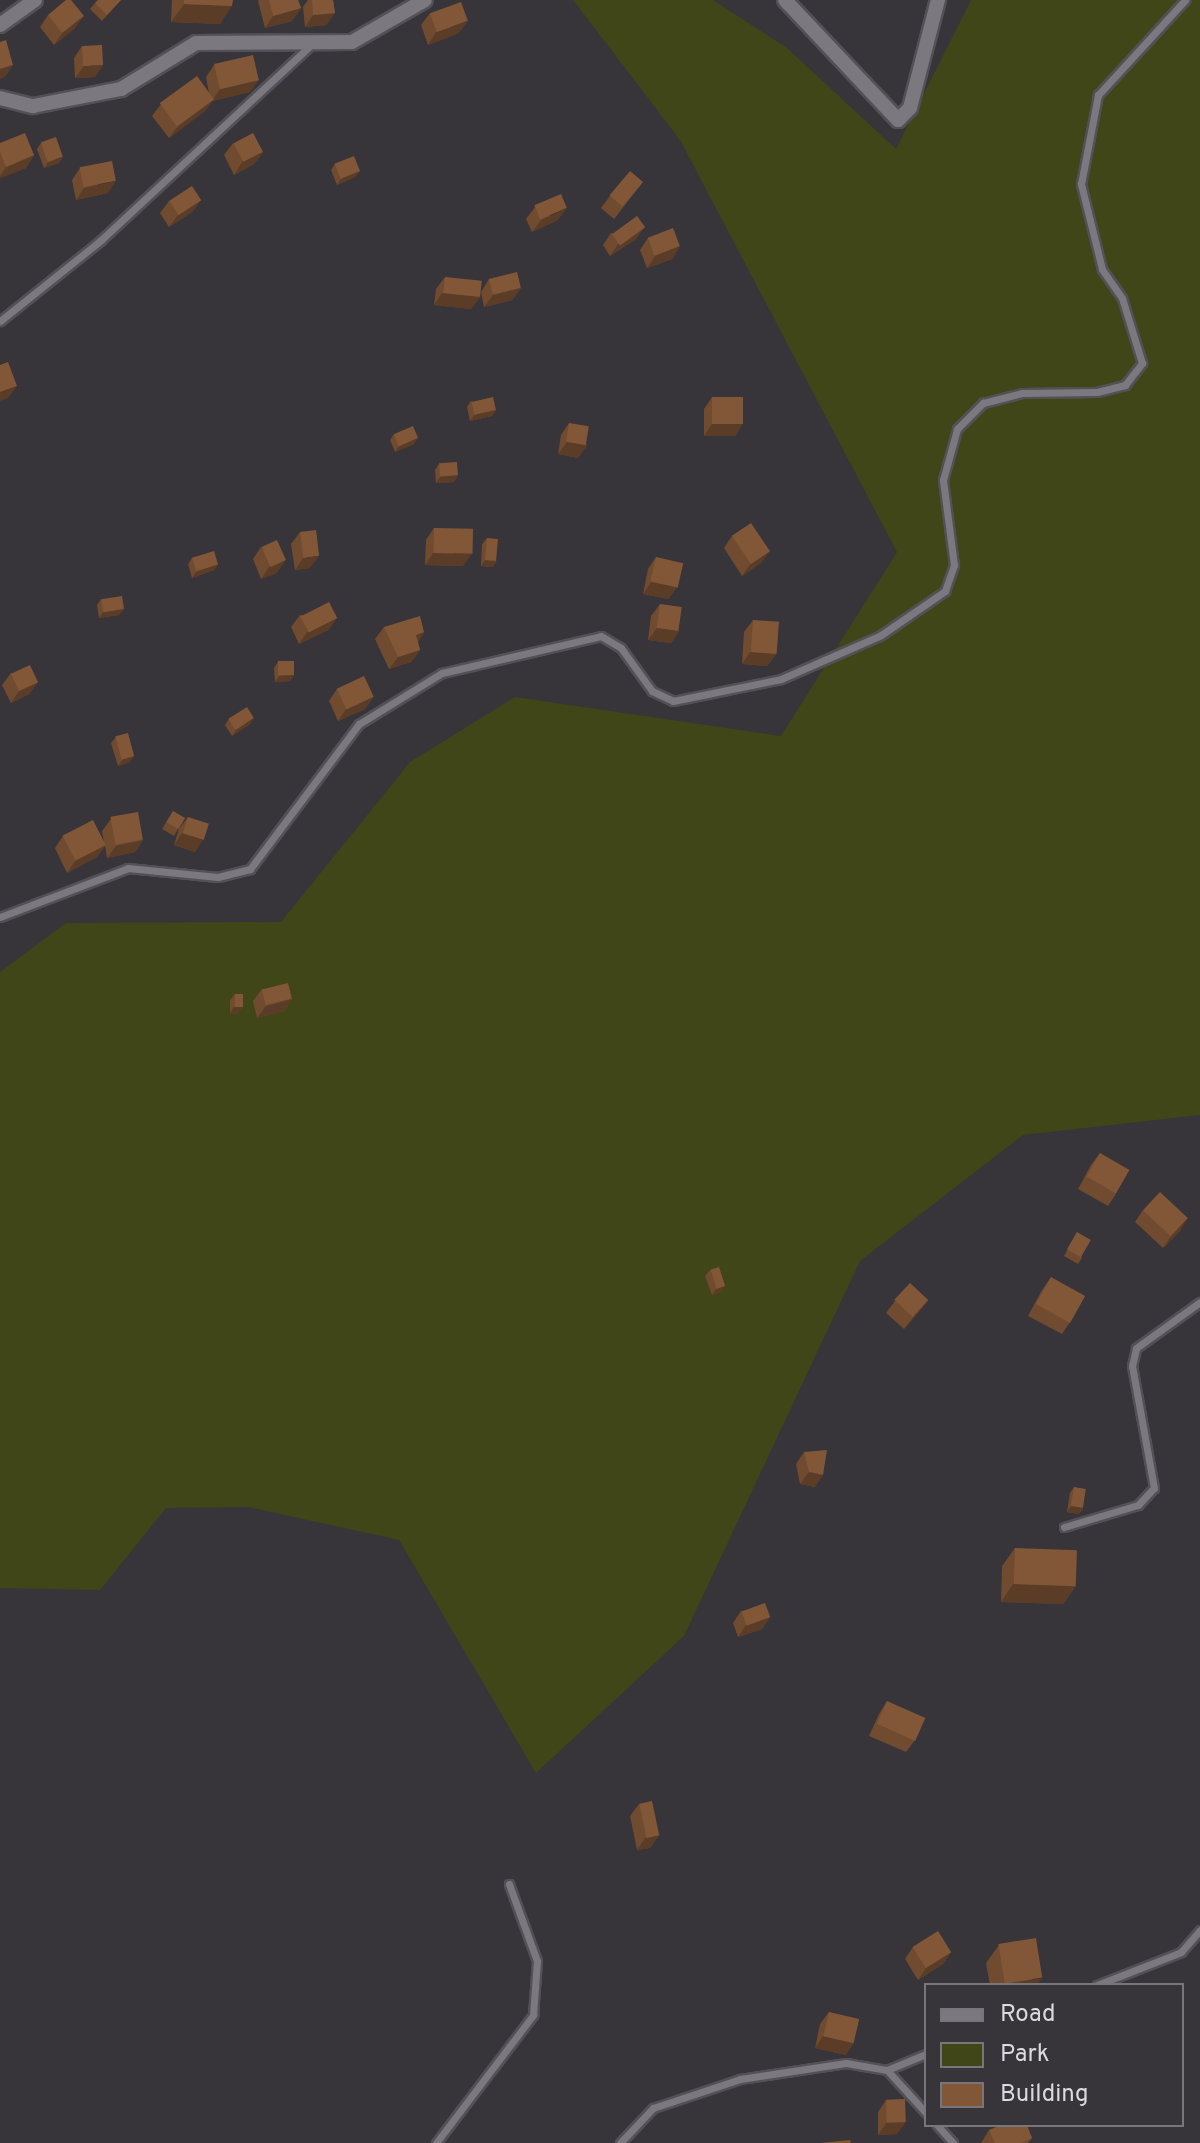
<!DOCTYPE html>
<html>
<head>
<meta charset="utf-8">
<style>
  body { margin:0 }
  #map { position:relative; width:1200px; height:2143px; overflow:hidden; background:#37343a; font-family:Overpass,sans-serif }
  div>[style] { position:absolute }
  .green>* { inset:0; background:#404617 }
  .roads { filter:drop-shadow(2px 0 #535156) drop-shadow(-2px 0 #535156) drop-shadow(0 2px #535156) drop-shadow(0 -2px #535156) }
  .service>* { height:7px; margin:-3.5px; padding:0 3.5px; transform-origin:3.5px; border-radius:3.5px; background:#7b787f }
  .minor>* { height:14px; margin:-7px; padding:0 7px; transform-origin:7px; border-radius:7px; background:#7b787f }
  .wall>* { inset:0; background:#704b30 }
  .shaded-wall>* { inset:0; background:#5b3d27 }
  .building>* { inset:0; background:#825738; transform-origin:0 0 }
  span { translate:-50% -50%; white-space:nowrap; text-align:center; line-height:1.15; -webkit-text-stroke:6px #37343a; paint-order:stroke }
  .legend { position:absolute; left:924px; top:1983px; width:260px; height:144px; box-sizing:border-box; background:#37343a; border:2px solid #79767b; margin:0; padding:10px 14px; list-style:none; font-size:24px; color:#dbdadd }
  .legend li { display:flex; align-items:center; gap:16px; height:40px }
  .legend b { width:40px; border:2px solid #79767b }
</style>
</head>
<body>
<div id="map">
  <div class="green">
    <div style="clip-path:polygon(573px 0,713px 0,787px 48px,896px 149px,971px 0,1200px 0,1200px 1115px,1023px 1135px,860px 1261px,684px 1636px,536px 1773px,399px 1540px,248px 1507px,166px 1508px,100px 1590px,0 1588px,0 972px,66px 923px,281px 922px,410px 762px,515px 697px,781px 736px,897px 552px,680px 140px)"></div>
  </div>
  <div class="roads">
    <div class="service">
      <div style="left:0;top:321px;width:129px;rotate:-38.7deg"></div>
      <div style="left:101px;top:240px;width:289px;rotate:-42.9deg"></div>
      <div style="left:0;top:917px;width:137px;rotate:-20.9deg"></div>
      <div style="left:128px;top:868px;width:90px;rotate:5.7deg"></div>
      <div style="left:218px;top:877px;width:33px;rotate:-14deg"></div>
      <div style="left:250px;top:869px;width:181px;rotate:-53.1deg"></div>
      <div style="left:359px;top:724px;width:97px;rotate:-31.6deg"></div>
      <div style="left:442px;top:673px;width:163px;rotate:-13.1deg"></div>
      <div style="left:601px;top:636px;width:23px;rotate:31deg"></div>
      <div style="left:621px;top:648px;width:53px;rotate:54.2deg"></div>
      <div style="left:652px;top:691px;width:23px;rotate:25deg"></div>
      <div style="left:673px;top:701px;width:110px;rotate:-11.5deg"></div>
      <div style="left:781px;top:679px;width:109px;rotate:-23.7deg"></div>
      <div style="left:881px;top:635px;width:78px;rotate:-34.5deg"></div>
      <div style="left:945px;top:591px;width:28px;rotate:-71deg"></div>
      <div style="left:954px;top:565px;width:86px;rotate:-97.4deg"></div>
      <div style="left:943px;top:480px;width:53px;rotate:-74.6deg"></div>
      <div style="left:957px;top:429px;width:37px;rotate:-45deg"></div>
      <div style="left:983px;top:403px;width:40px;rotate:-14.4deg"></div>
      <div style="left:1022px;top:393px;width:75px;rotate:-0.8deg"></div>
      <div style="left:1097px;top:392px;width:29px;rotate:-14deg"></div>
      <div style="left:1125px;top:385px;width:28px;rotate:-52deg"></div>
      <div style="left:1142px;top:363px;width:68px;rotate:-107.1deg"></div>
      <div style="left:1122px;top:298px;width:35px;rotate:-125deg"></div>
      <div style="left:1102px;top:269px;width:88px;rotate:-103.9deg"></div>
      <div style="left:1081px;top:184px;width:91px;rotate:-79.2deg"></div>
      <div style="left:1098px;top:95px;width:129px;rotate:-47.5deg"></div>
      <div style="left:1064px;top:1527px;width:77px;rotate:-16.6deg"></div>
      <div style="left:1138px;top:1505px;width:23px;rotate:-47deg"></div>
      <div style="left:1154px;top:1488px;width:124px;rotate:-100.2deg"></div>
      <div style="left:1132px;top:1366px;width:18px;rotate:-77deg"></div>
      <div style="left:1136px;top:1348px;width:79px;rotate:-35.7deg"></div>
      <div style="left:1097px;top:1985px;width:90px;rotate:-21.4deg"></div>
      <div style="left:1181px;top:1952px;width:29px;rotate:-49deg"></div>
      <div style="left:887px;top:2070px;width:42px;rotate:-22.3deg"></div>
      <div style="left:937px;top:2125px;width:24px;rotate:48deg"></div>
      <div style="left:436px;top:2143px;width:161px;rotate:-52.8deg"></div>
      <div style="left:533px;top:2015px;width:54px;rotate:-85.8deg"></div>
      <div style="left:537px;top:1961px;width:82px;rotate:-110deg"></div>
      <div style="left:620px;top:2143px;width:48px;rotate:-46.7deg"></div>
      <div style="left:653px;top:2108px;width:92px;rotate:-18.4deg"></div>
      <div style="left:740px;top:2079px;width:107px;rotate:-8.6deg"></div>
      <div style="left:846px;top:2063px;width:42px;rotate:9.7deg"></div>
      <div style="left:887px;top:2070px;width:58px;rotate:47.8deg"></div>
    </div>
    <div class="minor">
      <div style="left:785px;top:0;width:165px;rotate:46.7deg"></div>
      <div style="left:898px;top:120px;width:17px;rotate:-45deg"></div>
      <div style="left:910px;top:108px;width:112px;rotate:-75.5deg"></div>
      <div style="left:0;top:25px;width:43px;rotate:-35.5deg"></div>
      <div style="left:0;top:98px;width:34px;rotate:14deg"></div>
      <div style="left:33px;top:106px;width:90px;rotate:-10.9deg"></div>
      <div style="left:121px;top:89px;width:88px;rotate:-31.5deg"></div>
      <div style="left:196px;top:43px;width:156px;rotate:-0.4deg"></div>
      <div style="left:352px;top:42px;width:84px;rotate:-29.9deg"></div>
    </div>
  </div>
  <div class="wall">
    <div style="clip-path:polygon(121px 0,102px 21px,90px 9px,95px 3px)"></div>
    <div style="clip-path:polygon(172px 0,233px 0,220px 24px,171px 22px)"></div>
    <div style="clip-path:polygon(259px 0,298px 0,301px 8px,292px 21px,265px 28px,258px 1px)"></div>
    <div style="clip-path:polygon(308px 0,333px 0,335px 13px,326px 25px,305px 27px,303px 7px)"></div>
    <div style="clip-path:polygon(430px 13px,459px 33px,428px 45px,421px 25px)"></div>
    <div style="clip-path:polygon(48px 15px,75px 28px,54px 45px,40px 27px)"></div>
    <div style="clip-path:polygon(82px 46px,95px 77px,75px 78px,74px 58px)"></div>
    <div style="clip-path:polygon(214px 65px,250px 92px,212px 101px,205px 111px,169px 138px,152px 116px,161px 104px,209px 93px,206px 77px)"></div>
    <div style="clip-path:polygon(0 143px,34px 155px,26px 168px,0 178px)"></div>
    <div style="clip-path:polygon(41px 143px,59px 163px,44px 168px,37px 149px)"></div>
    <div style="clip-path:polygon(233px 143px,263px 152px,254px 164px,234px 175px,224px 155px)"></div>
    <div style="clip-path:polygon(335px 164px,360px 171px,355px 177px,337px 185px,331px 170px)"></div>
    <div style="clip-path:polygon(80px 168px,108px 193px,76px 200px,72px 180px)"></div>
    <div style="clip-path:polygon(643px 182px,614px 219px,601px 208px,610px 196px)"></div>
    <div style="clip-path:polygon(201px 200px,192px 212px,169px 227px,160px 213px,169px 201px)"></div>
    <div style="clip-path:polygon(535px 207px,558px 220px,532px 232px,526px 219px)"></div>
    <div style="clip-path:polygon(611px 233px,636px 239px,610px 256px,603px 245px)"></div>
    <div style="clip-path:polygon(648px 238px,680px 246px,672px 259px,647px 268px,640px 250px)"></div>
    <div style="clip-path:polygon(445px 277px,480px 297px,471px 309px,434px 305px,436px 289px)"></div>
    <div style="clip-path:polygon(489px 279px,521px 288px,512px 300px,484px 307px,481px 292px)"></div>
    <div style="clip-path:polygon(712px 397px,743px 423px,735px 436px,704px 436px,704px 409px)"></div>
    <div style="clip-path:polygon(471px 401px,496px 410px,492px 416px,470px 421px,467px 407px)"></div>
    <div style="clip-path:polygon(569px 423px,587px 445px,578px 458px,558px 454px,561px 435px)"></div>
    <div style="clip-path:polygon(394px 434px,414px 444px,395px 452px,390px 440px)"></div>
    <div style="clip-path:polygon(439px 464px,458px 475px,454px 482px,436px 483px,435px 470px)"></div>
    <div style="clip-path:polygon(434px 528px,463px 566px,425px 565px,426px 540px)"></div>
    <div style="clip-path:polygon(300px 532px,310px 568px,295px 570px,291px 544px)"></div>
    <div style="clip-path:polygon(732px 536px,761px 563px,742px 576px,724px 548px)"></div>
    <div style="clip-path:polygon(487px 538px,493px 567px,481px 566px,482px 544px)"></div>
    <div style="clip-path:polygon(261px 547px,277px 573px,261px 579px,253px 559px)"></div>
    <div style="clip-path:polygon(656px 557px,669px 599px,643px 594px,648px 569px)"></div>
    <div style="clip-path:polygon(192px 558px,218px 564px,214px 570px,192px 578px,188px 564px)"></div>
    <div style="clip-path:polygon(101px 599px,124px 609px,119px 615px,99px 618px,97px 605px)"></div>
    <div style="clip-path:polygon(660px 604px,679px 631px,671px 643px,648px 640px,651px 616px)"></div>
    <div style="clip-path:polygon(300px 615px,337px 618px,328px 630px,299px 644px,291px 627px)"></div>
    <div style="clip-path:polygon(753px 620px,776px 654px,767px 666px,742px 664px,744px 632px)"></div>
    <div style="clip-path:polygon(384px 627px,424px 632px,418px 642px,420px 650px,411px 662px,389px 669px,375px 639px)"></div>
    <div style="clip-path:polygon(278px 662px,294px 675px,290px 681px,275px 682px,274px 668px)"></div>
    <div style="clip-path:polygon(11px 673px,38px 682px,29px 694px,11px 703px,2px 685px)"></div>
    <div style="clip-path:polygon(337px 689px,365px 709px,338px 721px,329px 701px)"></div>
    <div style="clip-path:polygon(229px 719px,250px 724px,232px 736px,225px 725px)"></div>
    <div style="clip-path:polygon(116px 737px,130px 762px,118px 766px,111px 743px)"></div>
    <div style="clip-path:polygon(173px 811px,178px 829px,174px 836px,162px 829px)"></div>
    <div style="clip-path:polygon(188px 817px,195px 852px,174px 845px,179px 829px)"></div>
    <div style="clip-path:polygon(111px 819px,143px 840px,135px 852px,107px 858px,105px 846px,97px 857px,67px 873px,55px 848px,63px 836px,104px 842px,102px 831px)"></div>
    <div style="clip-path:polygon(262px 989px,292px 999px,284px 1011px,257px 1018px,253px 1001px)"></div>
    <div style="clip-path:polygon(235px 994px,238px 1014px,230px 1013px,230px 1000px)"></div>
    <div style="clip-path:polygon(1100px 1153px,1116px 1194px,1108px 1206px,1078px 1189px,1091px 1165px)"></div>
    <div style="clip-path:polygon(1143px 1210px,1180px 1231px,1163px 1248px,1135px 1222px)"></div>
    <div style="clip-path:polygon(1077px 1232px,1082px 1258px,1078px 1264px,1064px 1256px)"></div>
    <div style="clip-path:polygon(710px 1270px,721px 1292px,712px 1295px,705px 1276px)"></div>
    <div style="clip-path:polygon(1051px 1277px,1070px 1322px,1062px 1334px,1028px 1316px,1042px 1290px)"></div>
    <div style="clip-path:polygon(928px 1300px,919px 1312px,904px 1329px,886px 1313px,895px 1301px)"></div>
    <div style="clip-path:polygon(804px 1452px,815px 1487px,800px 1484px,796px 1464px)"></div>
    <div style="clip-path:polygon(1074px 1487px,1083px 1508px,1079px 1514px,1067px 1512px,1070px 1493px)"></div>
    <div style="clip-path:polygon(1015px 1548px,1076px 1586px,1063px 1604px,1001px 1602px,1002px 1566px)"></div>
    <div style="clip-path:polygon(741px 1611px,770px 1617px,762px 1629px,738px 1637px,733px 1623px)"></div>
    <div style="clip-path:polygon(887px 1701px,915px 1740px,906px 1752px,869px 1736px,879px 1714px)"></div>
    <div style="clip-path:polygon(639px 1804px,659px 1835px,650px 1848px,637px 1850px,630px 1816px)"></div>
    <div style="clip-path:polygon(999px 1945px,1037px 1985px,990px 1985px,986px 1963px)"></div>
    <div style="clip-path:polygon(913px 1947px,951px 1952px,943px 1964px,918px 1980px,905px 1959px)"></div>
    <div style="clip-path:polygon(829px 2012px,846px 2055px,815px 2048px,820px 2024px)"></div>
    <div style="clip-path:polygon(886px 2100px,897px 2134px,878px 2135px,878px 2112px)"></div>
    <div style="clip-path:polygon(989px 2130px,1032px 2138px,1028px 2143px,981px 2143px)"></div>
  </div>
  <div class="shaded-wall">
    <div style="clip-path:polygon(184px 4px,232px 6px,220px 24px,171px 22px)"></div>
    <div style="clip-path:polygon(301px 8px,292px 21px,265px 28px,273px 16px)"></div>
    <div style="clip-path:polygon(335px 13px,326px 25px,305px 27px,313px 15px)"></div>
    <div style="clip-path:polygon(84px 16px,75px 28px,54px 45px,62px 33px)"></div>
    <div style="clip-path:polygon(468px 21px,459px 33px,428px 45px,436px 32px)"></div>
    <div style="clip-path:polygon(13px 65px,5px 77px,0 79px,0 69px)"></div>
    <div style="clip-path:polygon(103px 65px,95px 77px,75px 78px,84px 66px)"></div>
    <div style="clip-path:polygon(259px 80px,250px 92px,212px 101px,205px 111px,169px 138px,178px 126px,212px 100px,220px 89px)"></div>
    <div style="clip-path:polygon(263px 152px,254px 164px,234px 175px,242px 162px)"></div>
    <div style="clip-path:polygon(34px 155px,26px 168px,0 178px,0 176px,6px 167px)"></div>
    <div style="clip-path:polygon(63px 157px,59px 163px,44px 168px,48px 162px)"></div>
    <div style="clip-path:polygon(360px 171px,355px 177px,337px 185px,341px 179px)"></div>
    <div style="clip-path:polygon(116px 181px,108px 193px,76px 200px,84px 188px)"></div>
    <div style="clip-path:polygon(201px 200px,192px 212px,169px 227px,178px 215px)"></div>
    <div style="clip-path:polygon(567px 208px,558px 220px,532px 232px,541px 220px)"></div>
    <div style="clip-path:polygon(645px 227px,636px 239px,610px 256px,618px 244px)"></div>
    <div style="clip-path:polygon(680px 246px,672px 259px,647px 268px,655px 256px)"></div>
    <div style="clip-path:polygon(521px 288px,512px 300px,484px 307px,493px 295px)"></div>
    <div style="clip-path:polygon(442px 293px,480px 297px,471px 309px,434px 305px)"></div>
    <div style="clip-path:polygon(17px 386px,8px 398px,0 401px,0 392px)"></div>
    <div style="clip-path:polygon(496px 410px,492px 416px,470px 421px,474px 415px)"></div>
    <div style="clip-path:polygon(743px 423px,735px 436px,704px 436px,712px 424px)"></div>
    <div style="clip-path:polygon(418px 438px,414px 444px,395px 452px,399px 446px)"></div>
    <div style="clip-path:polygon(567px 442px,587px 445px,578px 458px,558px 454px)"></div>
    <div style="clip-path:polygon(458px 475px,454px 482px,436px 483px,440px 477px)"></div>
    <div style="clip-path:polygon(770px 551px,761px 563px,742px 576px,751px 563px)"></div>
    <div style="clip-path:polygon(433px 553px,472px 554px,463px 566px,425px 565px)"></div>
    <div style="clip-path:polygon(319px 556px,310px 568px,295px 570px,303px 558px)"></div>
    <div style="clip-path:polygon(286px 560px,277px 573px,261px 579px,269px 567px)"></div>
    <div style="clip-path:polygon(485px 560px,497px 561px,493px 567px,481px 566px)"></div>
    <div style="clip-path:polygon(218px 564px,214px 570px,192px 578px,196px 572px)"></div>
    <div style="clip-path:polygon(651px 582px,677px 587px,669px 599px,643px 594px)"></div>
    <div style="clip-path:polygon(124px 609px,119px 615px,99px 618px,103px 612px)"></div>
    <div style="clip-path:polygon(337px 618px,328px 630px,299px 644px,307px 632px)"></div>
    <div style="clip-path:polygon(657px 628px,679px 631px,671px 643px,648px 640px)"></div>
    <div style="clip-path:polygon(424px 632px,416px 645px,416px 635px)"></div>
    <div style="clip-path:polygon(420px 650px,411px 662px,389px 669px,398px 657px)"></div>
    <div style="clip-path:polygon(750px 652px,776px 654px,767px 666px,742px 664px)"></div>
    <div style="clip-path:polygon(294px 675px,290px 681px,275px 682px,279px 676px)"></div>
    <div style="clip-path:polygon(38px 682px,29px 694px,11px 703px,19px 691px)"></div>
    <div style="clip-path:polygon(374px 697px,365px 709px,338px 721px,346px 709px)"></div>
    <div style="clip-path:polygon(254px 718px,250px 724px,232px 736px,236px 730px)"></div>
    <div style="clip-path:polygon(134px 756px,130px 762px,118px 766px,122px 760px)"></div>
    <div style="clip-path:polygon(182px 833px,203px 840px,195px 852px,174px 845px)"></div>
    <div style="clip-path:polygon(143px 840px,135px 852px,107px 858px,116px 846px)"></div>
    <div style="clip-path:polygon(106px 845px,97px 857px,67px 873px,75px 861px)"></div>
    <div style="clip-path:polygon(292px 999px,284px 1011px,257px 1018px,266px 1006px)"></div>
    <div style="clip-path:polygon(234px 1007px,243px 1007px,238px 1014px,230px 1013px)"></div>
    <div style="clip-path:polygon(1188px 1218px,1180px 1231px,1163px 1248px,1171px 1236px)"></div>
    <div style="clip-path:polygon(725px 1286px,721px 1292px,712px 1295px,716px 1289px)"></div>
    <div style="clip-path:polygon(928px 1300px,919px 1312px,904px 1329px,913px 1317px)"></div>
    <div style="clip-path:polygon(809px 1472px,823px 1475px,815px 1487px,800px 1484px)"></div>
    <div style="clip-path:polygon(1071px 1506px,1083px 1508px,1079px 1514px,1067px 1512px)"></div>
    <div style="clip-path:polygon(1013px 1584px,1076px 1586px,1063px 1604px,1001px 1602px)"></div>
    <div style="clip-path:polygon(770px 1617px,762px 1629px,738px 1637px,746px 1625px)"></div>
    <div style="clip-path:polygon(659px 1835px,650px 1848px,637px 1850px,645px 1838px)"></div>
    <div style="clip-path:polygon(951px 1952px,943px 1964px,918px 1980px,926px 1968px)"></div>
    <div style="clip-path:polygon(1042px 1978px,1037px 1985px,1005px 1985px,1006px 1984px)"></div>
    <div style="clip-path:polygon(823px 2036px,854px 2043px,846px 2055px,815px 2048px)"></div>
    <div style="clip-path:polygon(887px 2122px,906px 2122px,897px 2134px,878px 2135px)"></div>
  </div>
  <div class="building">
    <div style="clip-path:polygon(66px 0,71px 0,84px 16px,62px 33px,48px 15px)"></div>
    <div style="clip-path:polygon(98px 0,121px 0,107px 15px,95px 3px)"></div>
    <div style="clip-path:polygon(184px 0,233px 0,232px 6px,184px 4px)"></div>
    <div style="clip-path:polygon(269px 0,298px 0,301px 8px,273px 16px)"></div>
    <div style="clip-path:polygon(312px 0,333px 0,335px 13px,313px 15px)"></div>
    <div style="left:461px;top:2px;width:20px;height:33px;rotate:70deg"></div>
    <div style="clip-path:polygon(6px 40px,13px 65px,0 69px,0 42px)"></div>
    <div style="left:102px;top:45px;width:20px;height:20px;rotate:87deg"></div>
    <div style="left:253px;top:55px;width:26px;height:40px;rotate:77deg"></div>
    <div style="left:197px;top:76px;width:29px;height:46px;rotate:54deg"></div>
    <div style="clip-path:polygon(25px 133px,34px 155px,6px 167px,0 152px,0 143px)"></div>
    <div style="left:253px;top:133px;width:21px;height:22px;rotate:62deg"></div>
    <div style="left:56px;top:137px;width:21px;height:16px;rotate:71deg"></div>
    <div style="left:354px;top:156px;width:16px;height:21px;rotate:68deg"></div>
    <div style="left:112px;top:161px;width:20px;height:33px;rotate:79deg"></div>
    <div style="left:630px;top:171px;width:17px;height:32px;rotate:40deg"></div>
    <div style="left:192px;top:186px;width:17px;height:27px;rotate:57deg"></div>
    <div style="left:561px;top:194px;width:15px;height:29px;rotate:67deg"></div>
    <div style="left:637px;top:216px;width:14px;height:31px;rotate:54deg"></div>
    <div style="left:673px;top:228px;width:19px;height:27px;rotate:69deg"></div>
    <div style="left:517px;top:272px;width:16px;height:29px;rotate:76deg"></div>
    <div style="left:445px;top:277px;width:37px;height:16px;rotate:6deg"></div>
    <div style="clip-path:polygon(8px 362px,17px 386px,0 392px,0 365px)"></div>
    <div style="left:493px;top:397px;width:13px;height:22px;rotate:77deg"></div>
    <div style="left:712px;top:397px;width:31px;height:27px"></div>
    <div style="left:569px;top:423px;width:20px;height:19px;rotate:9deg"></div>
    <div style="left:413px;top:426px;width:13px;height:21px;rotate:67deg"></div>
    <div style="left:457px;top:462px;width:13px;height:18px;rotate:86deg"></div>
    <div style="left:751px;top:523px;width:34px;height:23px;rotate:56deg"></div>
    <div style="left:434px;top:528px;width:39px;height:25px;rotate:1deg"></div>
    <div style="left:316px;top:530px;width:26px;height:16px;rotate:83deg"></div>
    <div style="left:487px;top:538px;width:11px;height:22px;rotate:5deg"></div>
    <div style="left:277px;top:540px;width:22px;height:17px;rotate:66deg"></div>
    <div style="left:214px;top:551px;width:14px;height:23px;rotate:73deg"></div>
    <div style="left:656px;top:557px;width:28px;height:25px;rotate:13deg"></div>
    <div style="left:122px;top:596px;width:13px;height:21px;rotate:81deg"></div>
    <div style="left:329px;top:602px;width:18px;height:32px;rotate:63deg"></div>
    <div style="left:660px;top:604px;width:22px;height:24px;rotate:8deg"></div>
    <div style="clip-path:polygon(420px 616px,424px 632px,416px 635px,420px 650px,398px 657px,384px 627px)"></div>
    <div style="left:753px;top:620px;width:26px;height:32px;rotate:4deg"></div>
    <div style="left:294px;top:661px;width:14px;height:16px;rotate:90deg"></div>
    <div style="left:30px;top:665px;width:19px;height:21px;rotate:65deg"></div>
    <div style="left:364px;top:676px;width:23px;height:30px;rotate:65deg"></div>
    <div style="left:247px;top:707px;width:13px;height:22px;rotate:58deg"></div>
    <div style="left:128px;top:733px;width:24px;height:13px;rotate:75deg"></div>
    <div style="left:173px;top:811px;width:14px;height:13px;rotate:30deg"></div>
    <div style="left:138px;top:812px;width:28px;height:28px;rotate:80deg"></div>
    <div style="left:188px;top:817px;width:22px;height:17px;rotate:18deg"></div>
    <div style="left:93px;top:820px;width:28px;height:34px;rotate:63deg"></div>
    <div style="left:288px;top:983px;width:16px;height:27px;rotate:76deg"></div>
    <div style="left:235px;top:994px;width:8px;height:13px"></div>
    <div style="left:1100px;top:1153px;width:34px;height:27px;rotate:30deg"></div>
    <div style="left:1160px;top:1192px;width:38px;height:25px;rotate:43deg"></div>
    <div style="left:1077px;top:1232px;width:16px;height:20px;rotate:30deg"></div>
    <div style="left:719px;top:1267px;width:20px;height:9px;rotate:72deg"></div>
    <div style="left:1051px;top:1277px;width:39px;height:31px;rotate:29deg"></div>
    <div style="left:910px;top:1283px;width:25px;height:23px;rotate:43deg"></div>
    <div style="clip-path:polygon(827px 1450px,823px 1475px,809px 1472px,804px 1452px)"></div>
    <div style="left:1074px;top:1487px;width:12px;height:19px;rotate:9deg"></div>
    <div style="left:1015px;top:1548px;width:62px;height:36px;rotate:2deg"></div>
    <div style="left:765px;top:1603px;width:15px;height:25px;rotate:70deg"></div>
    <div style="left:887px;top:1701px;width:42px;height:25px;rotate:24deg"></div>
    <div style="left:652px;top:1801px;width:35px;height:13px;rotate:78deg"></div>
    <div style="left:938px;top:1931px;width:25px;height:30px;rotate:58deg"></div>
    <div style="left:1036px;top:1938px;width:40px;height:38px;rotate:81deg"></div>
    <div style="left:829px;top:2012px;width:31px;height:25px;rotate:13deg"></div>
    <div style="left:905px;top:2099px;width:23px;height:19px;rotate:88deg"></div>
    <div style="clip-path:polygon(1001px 2125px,1027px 2125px,1032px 2138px,1020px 2143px,995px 2143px,989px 2130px)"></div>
    <div style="clip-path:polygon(850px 2140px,851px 2143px,820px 2143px)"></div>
  </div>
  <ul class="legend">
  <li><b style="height:10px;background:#7b787f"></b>Road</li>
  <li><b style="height:22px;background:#404617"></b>Park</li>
  <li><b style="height:22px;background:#825738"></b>Building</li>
  </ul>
</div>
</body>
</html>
